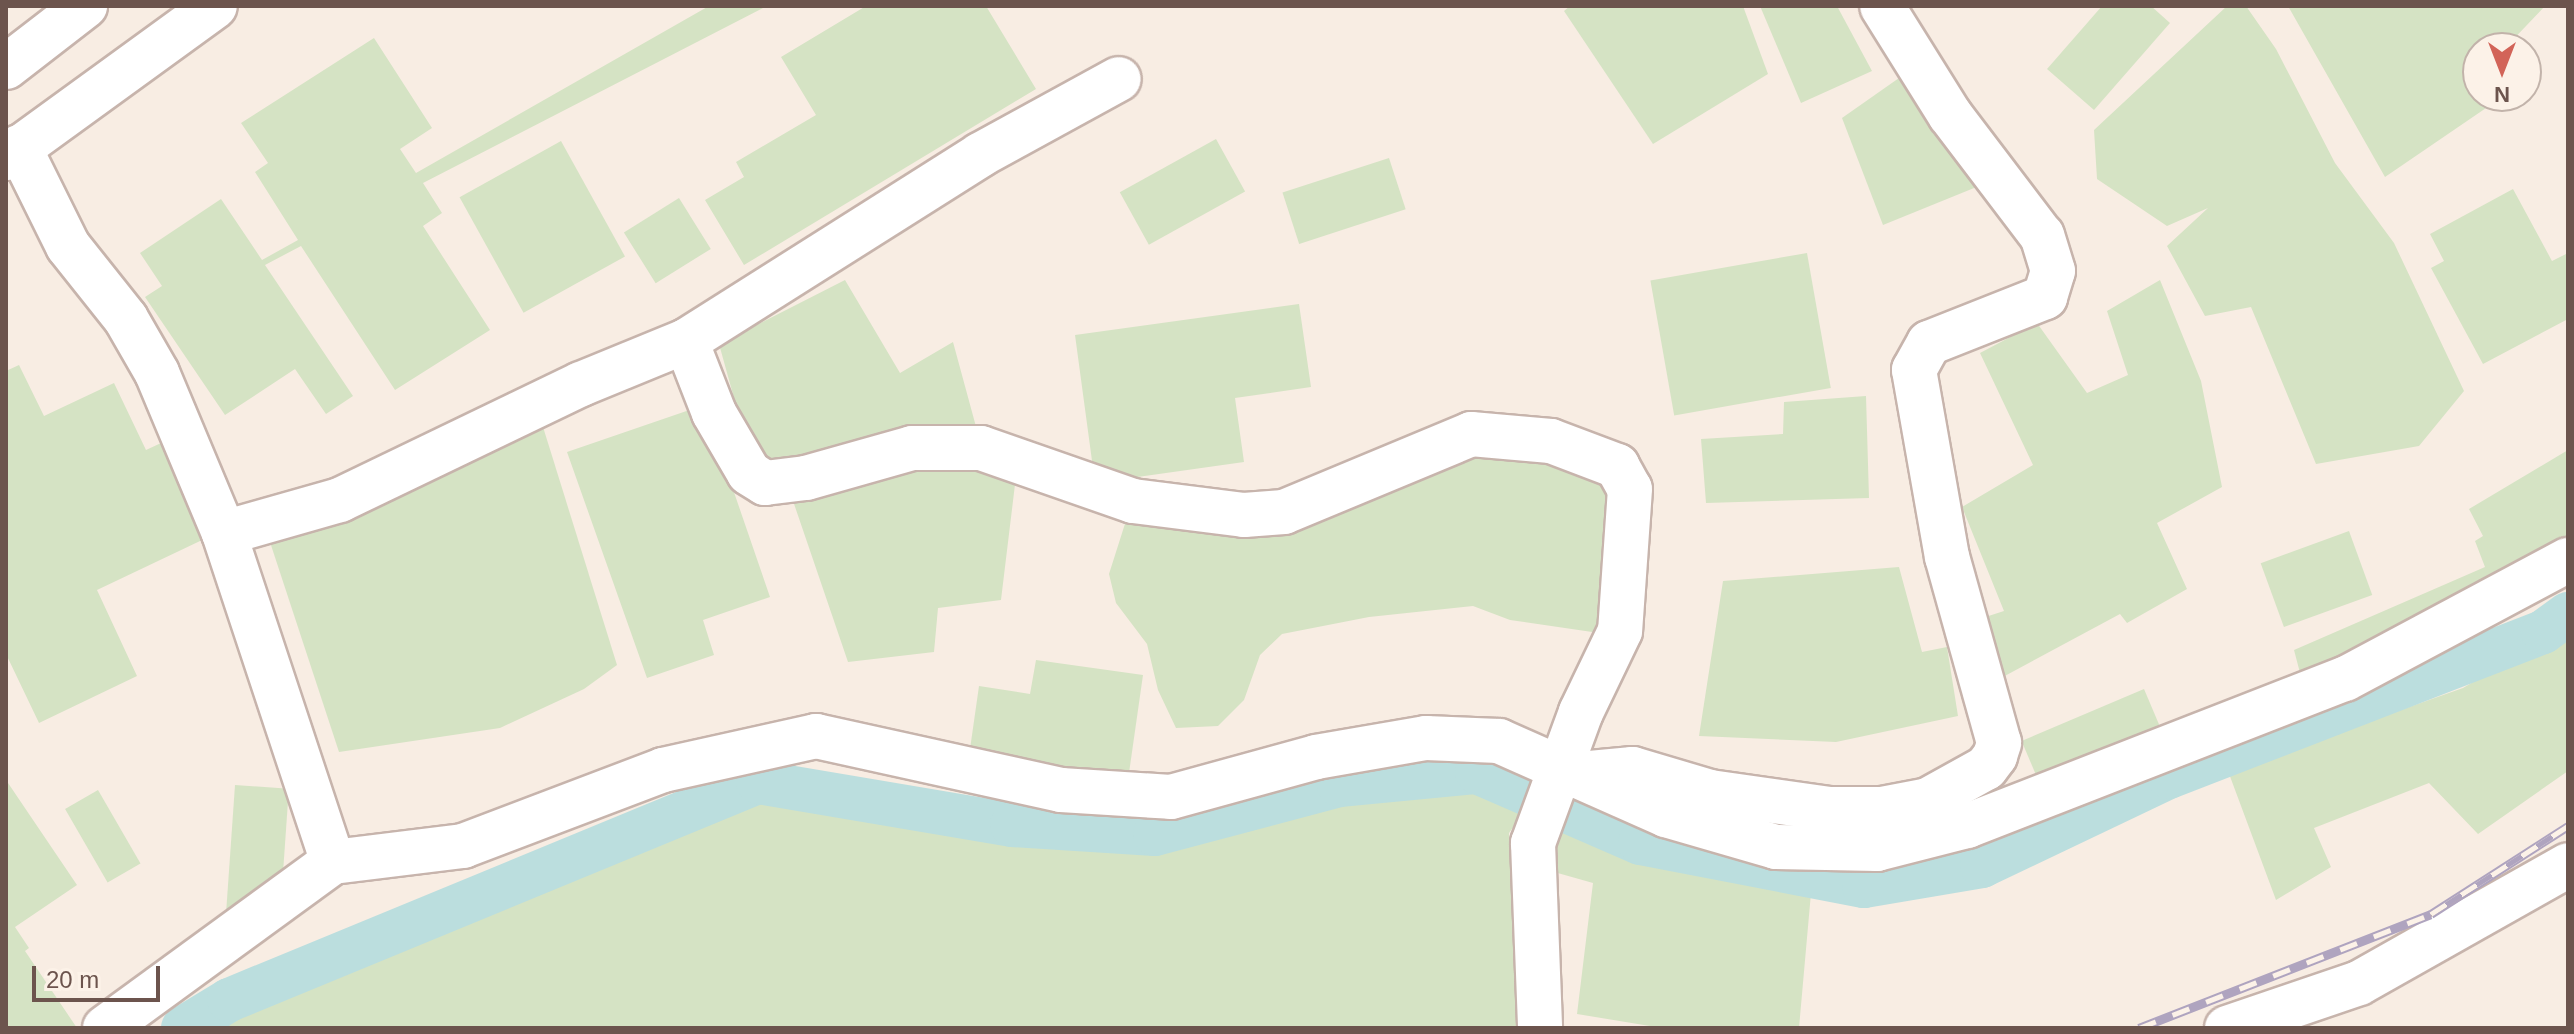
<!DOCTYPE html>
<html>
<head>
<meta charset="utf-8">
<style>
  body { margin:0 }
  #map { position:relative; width:2574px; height:1034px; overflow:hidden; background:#f8ede3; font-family:Arial,sans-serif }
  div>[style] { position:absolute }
  .green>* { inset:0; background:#d5e3c4; transform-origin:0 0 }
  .canal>* { height:44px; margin:-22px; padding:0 22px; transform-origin:22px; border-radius:22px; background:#bbdede }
  .roads { filter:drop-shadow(2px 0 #c7b4ac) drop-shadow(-2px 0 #c7b4ac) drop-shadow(0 2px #c7b4ac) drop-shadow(0 -2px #c7b4ac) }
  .minor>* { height:44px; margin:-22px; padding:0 22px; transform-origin:22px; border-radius:22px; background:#fff }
  .rail>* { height:9px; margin-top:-4.5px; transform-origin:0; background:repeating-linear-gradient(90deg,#fcf2e8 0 18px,#afa4bf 0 36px); box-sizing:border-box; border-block:2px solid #afa4bf }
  span { translate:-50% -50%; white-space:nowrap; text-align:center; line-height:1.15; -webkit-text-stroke:8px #fcf2e8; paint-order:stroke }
  .frame { position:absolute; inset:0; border:8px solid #6c544d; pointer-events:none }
  .north { position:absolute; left:2462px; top:32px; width:80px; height:80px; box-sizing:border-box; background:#fcf2e8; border:2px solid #c2b3aa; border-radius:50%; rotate:180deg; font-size:22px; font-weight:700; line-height:32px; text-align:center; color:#6c544d }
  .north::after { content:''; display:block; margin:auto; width:28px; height:36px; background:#d26458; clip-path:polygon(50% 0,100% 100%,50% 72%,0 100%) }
  .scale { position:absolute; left:32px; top:966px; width:128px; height:36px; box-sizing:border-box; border:4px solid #6c544d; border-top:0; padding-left:10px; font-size:24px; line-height:28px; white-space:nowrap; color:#6c544d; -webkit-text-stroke:6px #fcf2e8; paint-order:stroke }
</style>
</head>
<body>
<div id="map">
  <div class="green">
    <div style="clip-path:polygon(709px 6px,767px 6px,423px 183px,442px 213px,423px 226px,490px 330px,395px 390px,301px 246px,265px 265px,353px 396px,326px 414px,295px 369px,225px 415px,145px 297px,162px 286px,140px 253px,221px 199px,262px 260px,298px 240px,255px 172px,268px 163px,241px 123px,374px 38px,432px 128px,400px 149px,416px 173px)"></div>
    <div style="clip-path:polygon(866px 6px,986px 6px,1036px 89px,744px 265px,705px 200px,744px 177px,736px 162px,816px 115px,781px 57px)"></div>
    <div style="clip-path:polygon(1570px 6px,1743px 6px,1768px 74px,1653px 144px,1564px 11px)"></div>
    <div style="clip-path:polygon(1760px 6px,1837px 6px,1872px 71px,1801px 103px)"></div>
    <div style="clip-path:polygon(2102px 6px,2151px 6px,2170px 23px,2094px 110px,2047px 69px)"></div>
    <div style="clip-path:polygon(2227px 6px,2246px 6px,2276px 49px,2335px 163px,2394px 243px,2464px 391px,2419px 446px,2316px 464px,2251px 307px,2205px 316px,2167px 246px,2208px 208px,2167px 226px,2097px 179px,2094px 130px)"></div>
    <div style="clip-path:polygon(2288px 6px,2545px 6px,2505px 48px,2478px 48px,2478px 96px,2485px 96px,2489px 106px,2385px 177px)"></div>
    <div style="clip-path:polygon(1909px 71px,1979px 186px,1883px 225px,1842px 118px)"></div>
    <div style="left:1216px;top:139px;width:60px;height:110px;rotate:61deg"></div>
    <div style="left:561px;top:141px;width:132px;height:116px;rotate:61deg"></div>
    <div style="left:1389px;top:158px;width:54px;height:112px;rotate:72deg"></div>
    <div style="clip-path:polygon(2513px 189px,2552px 261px,2568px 253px,2568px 319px,2483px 364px,2431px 268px,2444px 261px,2430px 234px)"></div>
    <div style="left:679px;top:198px;width:60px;height:65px;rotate:58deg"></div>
    <div style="left:1807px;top:253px;width:137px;height:159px;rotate:80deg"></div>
    <div style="clip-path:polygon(845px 280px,900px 373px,953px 342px,978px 434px,797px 472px,751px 459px,719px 344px)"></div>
    <div style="clip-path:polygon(2160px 280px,2201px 381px,2222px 487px,2157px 523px,2187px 589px,2127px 623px,2120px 614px,2001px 678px,1973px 621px,2004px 611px,1962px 507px,2033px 465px,1980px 353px,2037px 323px,2087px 393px,2128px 375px,2107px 311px)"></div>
    <div style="clip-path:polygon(1299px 304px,1311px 387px,1235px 398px,1244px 462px,1095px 483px,1075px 335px)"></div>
    <div style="clip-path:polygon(19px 365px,44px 416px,114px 383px,146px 450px,174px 437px,219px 532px,97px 590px,137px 676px,39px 723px,6px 654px,6px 371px)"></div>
    <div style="clip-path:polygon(1866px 396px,1869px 498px,1706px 503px,1701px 439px,1783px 434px,1784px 402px)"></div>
    <div style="clip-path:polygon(704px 405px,770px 597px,703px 620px,714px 655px,647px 678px,567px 452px)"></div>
    <div style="clip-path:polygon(539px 414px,617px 665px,584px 689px,500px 728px,339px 752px,268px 536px)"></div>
    <div style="clip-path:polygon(1472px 449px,1582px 463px,1607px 489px,1612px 554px,1599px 633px,1510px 620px,1473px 606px,1369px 617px,1282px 634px,1260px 655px,1244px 700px,1218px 726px,1176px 728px,1158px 690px,1147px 644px,1116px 603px,1109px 574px,1130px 508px,1232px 523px)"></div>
    <div style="clip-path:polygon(2568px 450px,2568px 551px,2304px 688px,2294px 650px,2485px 567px,2475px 541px,2483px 536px,2469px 509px)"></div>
    <div style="clip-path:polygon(852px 462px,1017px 468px,1001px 600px,938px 608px,934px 652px,848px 662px,791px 495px)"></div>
    <div style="left:2349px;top:531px;width:68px;height:94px;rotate:70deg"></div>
    <div style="clip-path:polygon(1899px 567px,1922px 652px,1947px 647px,1958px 716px,1836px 742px,1699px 736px,1723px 581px)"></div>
    <div style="clip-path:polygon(2568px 626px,2568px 771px,2478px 834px,2429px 783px,2314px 828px,2331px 867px,2276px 900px,2228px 771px,2463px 688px)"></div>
    <div style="clip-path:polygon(1036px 660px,1143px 675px,1127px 787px,968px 763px,979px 686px,1030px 694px)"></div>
    <div style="left:2144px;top:689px;width:51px;height:133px;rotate:67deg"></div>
    <div style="clip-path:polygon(6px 780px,77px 885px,15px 927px,29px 948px,25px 951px,77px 1028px,6px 1028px)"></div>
    <div style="left:235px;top:785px;width:54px;height:127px;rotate:4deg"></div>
    <div style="clip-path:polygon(1472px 785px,1526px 809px,1509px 833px,1521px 1028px,210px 1028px,229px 1015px,565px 877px,677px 825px,764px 794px,887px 806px,1013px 835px,1161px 844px,1337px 795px)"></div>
    <div style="left:98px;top:790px;width:85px;height:38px;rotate:60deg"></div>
    <div style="clip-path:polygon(1553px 819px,1640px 853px,1811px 893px,1799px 1028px,1662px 1028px,1577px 1014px,1593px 883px,1540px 868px)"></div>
  </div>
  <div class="canal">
    <div style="left:183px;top:1028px;width:54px;rotate:-31.3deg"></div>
    <div style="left:229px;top:1000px;width:572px;rotate:-22.4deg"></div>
    <div style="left:758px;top:782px;width:258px;rotate:9.6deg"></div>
    <div style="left:1012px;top:825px;width:143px;rotate:3.6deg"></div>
    <div style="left:1155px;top:834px;width:190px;rotate:-14.9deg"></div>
    <div style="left:1339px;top:785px;width:139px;rotate:-5.4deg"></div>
    <div style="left:1477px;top:772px;width:178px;rotate:23.5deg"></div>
    <div style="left:1640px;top:843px;width:228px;rotate:10.9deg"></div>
    <div style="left:1864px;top:886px;width:120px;rotate:-9.6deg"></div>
    <div style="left:1982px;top:866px;width:207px;rotate:-25.5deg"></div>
    <div style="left:2169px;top:777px;width:401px;rotate:-21.2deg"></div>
    <div style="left:2543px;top:632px;width:31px;rotate:-36deg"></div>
  </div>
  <div class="roads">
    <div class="minor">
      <div style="left:6px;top:67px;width:100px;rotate:-37.7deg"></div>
      <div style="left:19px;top:147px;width:110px;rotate:63.7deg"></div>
      <div style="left:68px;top:246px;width:93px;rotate:51.5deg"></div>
      <div style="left:126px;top:319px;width:62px;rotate:60.1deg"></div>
      <div style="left:157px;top:373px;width:173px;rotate:67.3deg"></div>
      <div style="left:224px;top:533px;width:347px;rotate:71.7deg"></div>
      <div style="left:6px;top:158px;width:258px;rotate:-36deg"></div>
      <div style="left:686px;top:341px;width:77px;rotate:68.7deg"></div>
      <div style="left:714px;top:413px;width:69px;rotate:59.7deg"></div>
      <div style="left:749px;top:473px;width:19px;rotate:32deg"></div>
      <div style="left:765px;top:483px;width:41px;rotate:-7deg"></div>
      <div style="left:806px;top:478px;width:110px;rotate:-15.8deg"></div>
      <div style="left:912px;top:448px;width:69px"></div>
      <div style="left:981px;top:448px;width:161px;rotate:19.2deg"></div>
      <div style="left:1133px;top:501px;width:112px;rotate:7.2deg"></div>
      <div style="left:1244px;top:515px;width:40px;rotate:-4.3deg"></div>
      <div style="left:1284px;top:512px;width:203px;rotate:-22.6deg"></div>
      <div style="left:1471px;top:434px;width:80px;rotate:5deg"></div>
      <div style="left:1551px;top:441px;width:71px;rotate:20.7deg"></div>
      <div style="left:1617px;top:466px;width:26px;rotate:61deg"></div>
      <div style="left:1630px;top:489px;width:142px;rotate:94deg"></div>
      <div style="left:1620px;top:631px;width:90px;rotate:115.7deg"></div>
      <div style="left:1581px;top:712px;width:140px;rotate:110.1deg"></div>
      <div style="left:1533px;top:843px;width:185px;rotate:87.8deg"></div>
      <div style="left:224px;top:533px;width:121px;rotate:-15.9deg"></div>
      <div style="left:340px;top:500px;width:267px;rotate:-25.7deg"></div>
      <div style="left:581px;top:384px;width:113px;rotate:-22.3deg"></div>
      <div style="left:686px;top:341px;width:348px;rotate:-32.3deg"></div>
      <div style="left:980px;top:155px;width:158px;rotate:-28.7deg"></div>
      <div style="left:1590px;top:773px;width:43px;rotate:-5.3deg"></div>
      <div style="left:1633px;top:769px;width:80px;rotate:16.6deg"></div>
      <div style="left:1710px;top:792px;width:121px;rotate:8.1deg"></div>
      <div style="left:1830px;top:809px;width:51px"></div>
      <div style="left:1881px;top:809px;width:48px;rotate:-10.8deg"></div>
      <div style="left:1928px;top:800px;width:66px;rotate:-28.9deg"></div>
      <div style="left:1986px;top:768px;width:15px;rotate:-53deg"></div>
      <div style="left:1995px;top:756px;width:14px;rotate:-73deg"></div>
      <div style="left:1999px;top:743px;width:193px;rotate:-105.6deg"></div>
      <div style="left:1947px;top:557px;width:190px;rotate:-100deg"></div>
      <div style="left:1914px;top:370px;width:31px;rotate:-61deg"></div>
      <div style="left:1929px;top:343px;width:125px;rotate:-21.6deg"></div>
      <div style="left:2045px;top:297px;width:27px;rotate:-73deg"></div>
      <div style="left:2053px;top:271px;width:37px;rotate:-107deg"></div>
      <div style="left:2042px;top:236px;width:152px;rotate:-127.2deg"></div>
      <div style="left:1950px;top:115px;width:128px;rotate:-122deg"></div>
      <div style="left:105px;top:1028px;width:282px;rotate:-36.1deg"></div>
      <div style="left:333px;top:862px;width:131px;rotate:-7deg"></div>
      <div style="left:463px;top:846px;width:214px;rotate:-20.8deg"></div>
      <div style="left:663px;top:770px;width:157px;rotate:-12.5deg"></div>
      <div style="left:816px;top:736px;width:251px;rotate:12.4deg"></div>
      <div style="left:1061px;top:790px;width:110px;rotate:3.6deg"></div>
      <div style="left:1171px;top:797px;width:150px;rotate:-15.4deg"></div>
      <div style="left:1316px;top:757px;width:112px;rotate:-9.8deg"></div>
      <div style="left:1426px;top:738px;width:73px;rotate:2.4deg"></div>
      <div style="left:1499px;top:741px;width:183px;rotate:23.9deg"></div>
      <div style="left:1666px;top:815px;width:115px;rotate:16.2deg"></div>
      <div style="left:1776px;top:847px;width:101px;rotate:1.1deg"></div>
      <div style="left:1877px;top:849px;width:93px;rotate:-14.3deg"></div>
      <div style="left:1967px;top:826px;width:406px;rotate:-21.3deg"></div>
      <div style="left:2345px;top:679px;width:253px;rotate:-28.1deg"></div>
      <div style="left:2227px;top:1028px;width:139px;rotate:-18.8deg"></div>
      <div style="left:2359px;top:983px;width:240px;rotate:-29.4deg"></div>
    </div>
  </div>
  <div class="rail">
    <div style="left:2139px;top:1028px;width:313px;rotate:-21.3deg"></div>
    <div style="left:2431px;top:914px;width:163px;rotate:-32.7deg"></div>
  </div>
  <div class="frame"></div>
  <div class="north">N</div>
  <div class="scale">20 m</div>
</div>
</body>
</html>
